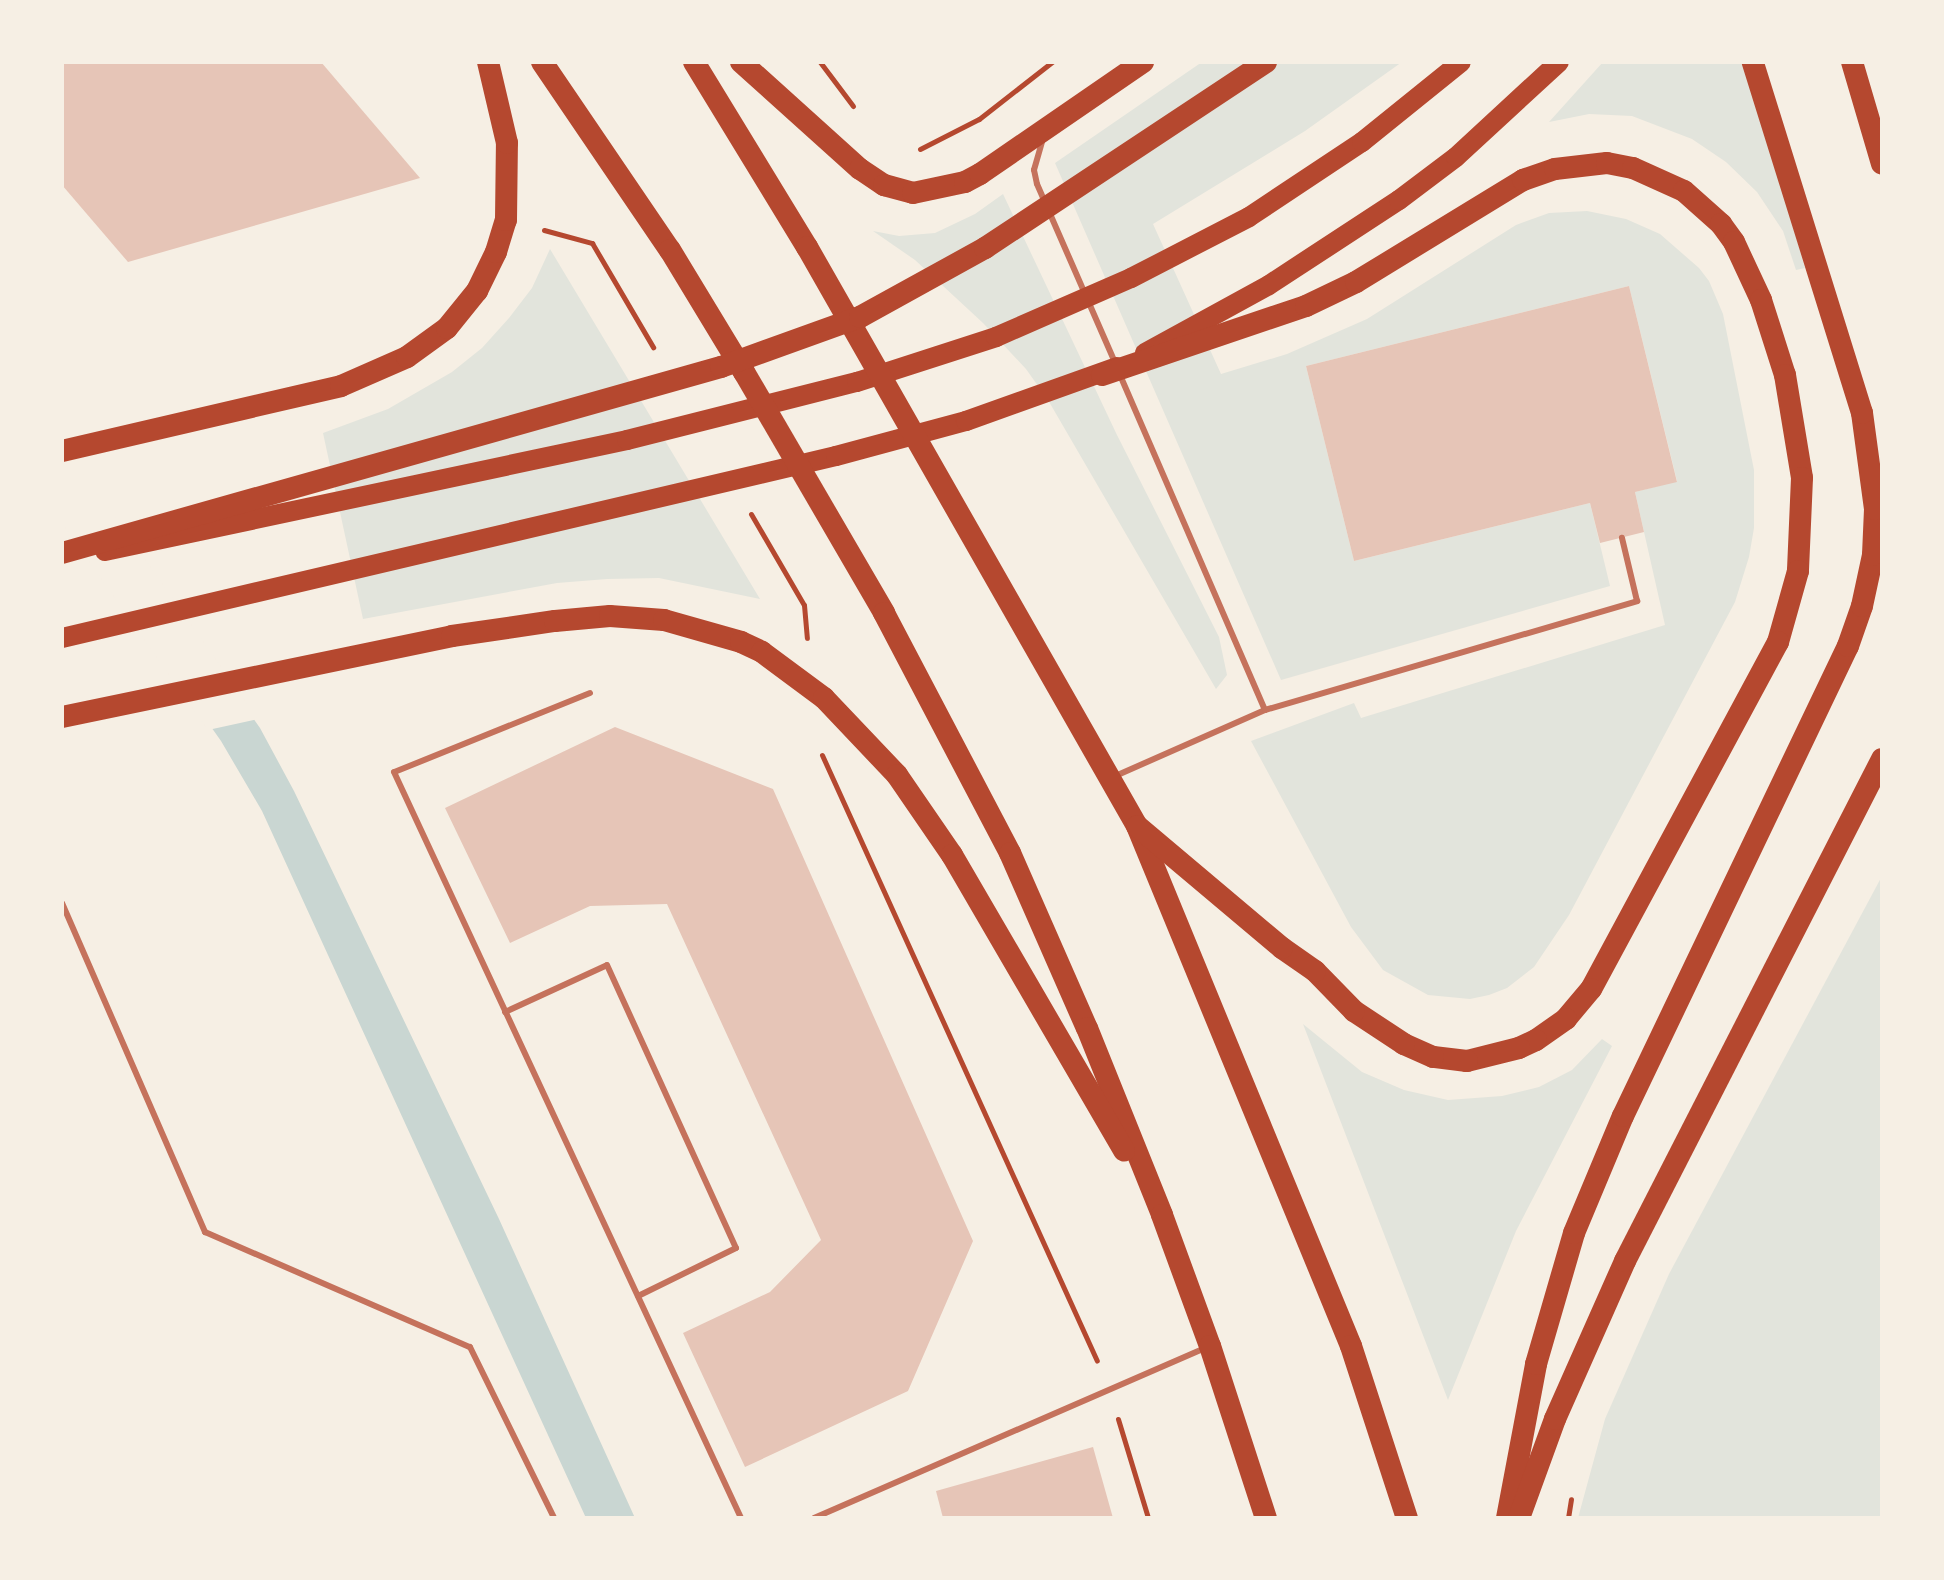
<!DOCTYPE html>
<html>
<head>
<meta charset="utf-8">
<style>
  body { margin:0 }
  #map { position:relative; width:1944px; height:1580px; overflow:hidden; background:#f6efe4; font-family:"Libre Baskerville",serif }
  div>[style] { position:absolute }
  .green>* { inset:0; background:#e2e4dc }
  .water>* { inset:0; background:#c9d6d2 }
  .pier>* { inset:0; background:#f6efe4 }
  .building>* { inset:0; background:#e6c5b7 }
  .path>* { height:5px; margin:-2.5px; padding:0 2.5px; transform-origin:2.5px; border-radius:2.5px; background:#b5482f }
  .service>* { height:6px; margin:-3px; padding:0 3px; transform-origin:3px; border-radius:3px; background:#c5725c }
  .primary>* { height:20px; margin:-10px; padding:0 10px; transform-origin:10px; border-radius:10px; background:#b5482f }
  .trunk>* { height:22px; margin:-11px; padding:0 11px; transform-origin:11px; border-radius:11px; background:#b5482f }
  span { translate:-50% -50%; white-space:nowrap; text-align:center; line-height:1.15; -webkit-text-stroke:8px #f6efe4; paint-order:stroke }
  .frame { position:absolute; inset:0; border:64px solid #f6efe4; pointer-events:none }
</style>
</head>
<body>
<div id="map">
  <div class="green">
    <div style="clip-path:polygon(1202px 62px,1402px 62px,1305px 131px,1153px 224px,1221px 374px,1287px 354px,1367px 319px,1516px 225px,1549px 213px,1587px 211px,1626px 219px,1660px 234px,1699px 268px,1709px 281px,1723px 314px,1754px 470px,1754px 528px,1749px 557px,1735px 602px,1569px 915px,1534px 967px,1507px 988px,1489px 995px,1470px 999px,1428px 995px,1383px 970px,1351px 927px,1251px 741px,1354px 703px,1361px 718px,1665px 625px,1635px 492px,1677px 481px,1629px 286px,1306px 366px,1354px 561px,1590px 503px,1610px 586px,1281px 680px,1055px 163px)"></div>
    <div style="clip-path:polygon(1603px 62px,1751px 62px,1755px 96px,1805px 268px,1796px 270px,1783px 231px,1757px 192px,1726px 162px,1692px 139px,1632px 116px,1589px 114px,1549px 122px)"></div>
    <div style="clip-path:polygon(1003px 194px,1117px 435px,1219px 637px,1227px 675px,1216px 689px,1048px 400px,1026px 369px,983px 323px,915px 260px,873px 231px,899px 236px,935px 233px,975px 214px)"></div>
    <div style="clip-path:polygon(550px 249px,760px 599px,659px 578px,607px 579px,557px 583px,363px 619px,323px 433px,388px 409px,452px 372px,482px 348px,509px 318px,532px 288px)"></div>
    <div style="clip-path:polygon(1882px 876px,1882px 1518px,1578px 1518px,1605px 1419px,1669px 1274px)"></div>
    <div style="clip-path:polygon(1303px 1024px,1362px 1072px,1404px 1090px,1448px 1100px,1502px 1096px,1539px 1087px,1572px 1070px,1602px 1039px,1612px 1046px,1516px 1231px,1448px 1400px)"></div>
  </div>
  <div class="water">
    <div style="clip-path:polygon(62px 516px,110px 516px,260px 728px,294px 791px,499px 1219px,635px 1518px,586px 1518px,262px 811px,221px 741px)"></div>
  </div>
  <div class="pier">
    <div style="clip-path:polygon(62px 445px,113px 514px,258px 719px,208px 730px,62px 523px)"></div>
  </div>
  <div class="building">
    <div style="clip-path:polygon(62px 62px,321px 62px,420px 178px,128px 262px,62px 185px)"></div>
    <div style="clip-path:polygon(1629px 286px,1677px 482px,1635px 492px,1644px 532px,1600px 543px,1590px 503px,1354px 561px,1306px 366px)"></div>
    <div style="clip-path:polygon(615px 727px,773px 789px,973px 1241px,908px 1391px,745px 1467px,683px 1333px,770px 1292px,821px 1240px,667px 904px,590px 906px,510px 943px,445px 808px)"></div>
    <div style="clip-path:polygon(1093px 1447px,1113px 1518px,943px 1518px,936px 1491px)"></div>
  </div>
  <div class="path">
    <div style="left:820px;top:62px;width:55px;rotate:53.1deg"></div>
    <div style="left:920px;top:149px;width:66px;rotate:-27deg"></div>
    <div style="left:979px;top:119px;width:93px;rotate:-38deg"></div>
    <div style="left:544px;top:230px;width:50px;rotate:15.2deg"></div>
    <div style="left:592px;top:243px;width:121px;rotate:59.6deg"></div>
    <div style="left:751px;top:514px;width:105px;rotate:59.8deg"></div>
    <div style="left:804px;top:605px;width:33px;rotate:85deg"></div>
    <div style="left:822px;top:755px;width:665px;rotate:65.59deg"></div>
    <div style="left:1118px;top:1419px;width:103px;rotate:73.1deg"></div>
    <div style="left:1568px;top:1518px;width:19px;rotate:-81deg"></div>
  </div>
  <div class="service">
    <div style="left:1042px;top:142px;width:29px;rotate:106deg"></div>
    <div style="left:1034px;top:170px;width:14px;rotate:78deg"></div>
    <div style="left:1037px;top:184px;width:197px;rotate:66.4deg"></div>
    <div style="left:1120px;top:375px;width:365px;rotate:66.6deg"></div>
    <div style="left:590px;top:693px;width:211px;rotate:158deg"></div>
    <div style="left:394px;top:772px;width:823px;rotate:65.05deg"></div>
    <div style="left:1113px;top:777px;width:166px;rotate:-23.8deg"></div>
    <div style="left:1265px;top:710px;width:388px;rotate:-16.3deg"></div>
    <div style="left:1637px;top:601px;width:65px;rotate:-103.4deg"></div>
    <div style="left:62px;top:903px;width:359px;rotate:66.5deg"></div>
    <div style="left:205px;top:1232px;width:289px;rotate:23.5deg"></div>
    <div style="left:470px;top:1347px;width:191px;rotate:63.8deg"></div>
    <div style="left:505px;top:1012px;width:112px;rotate:-24.7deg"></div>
    <div style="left:607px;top:965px;width:311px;rotate:65.5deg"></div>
    <div style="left:736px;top:1248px;width:109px;rotate:153.9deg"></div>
    <div style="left:814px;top:1518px;width:429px;rotate:-23.5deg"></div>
  </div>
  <div class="primary">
    <div style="left:1145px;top:353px;width:141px;rotate:-28.7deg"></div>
    <div style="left:1269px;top:285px;width:155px;rotate:-33.2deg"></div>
    <div style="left:1399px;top:200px;width:71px;rotate:-37deg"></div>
    <div style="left:1456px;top:157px;width:140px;rotate:-42.7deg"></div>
    <div style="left:105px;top:551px;width:534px;rotate:-12deg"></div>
    <div style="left:627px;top:440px;width:237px;rotate:-14.2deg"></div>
    <div style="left:857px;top:382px;width:146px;rotate:-17.9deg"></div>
    <div style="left:996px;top:337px;width:147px;rotate:-23.6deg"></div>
    <div style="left:1131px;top:278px;width:133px;rotate:-27.3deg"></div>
    <div style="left:1249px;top:217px;width:136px;rotate:-33.6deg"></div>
    <div style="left:1362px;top:142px;width:127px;rotate:-38.9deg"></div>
    <div style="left:62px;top:638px;width:795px;rotate:-13.23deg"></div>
    <div style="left:836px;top:456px;width:135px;rotate:-15.1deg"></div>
    <div style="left:966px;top:421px;width:160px;rotate:-19.7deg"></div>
  </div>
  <div class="trunk">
    <div style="left:542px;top:62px;width:227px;rotate:55.8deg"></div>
    <div style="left:670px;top:250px;width:143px;rotate:58.8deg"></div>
    <div style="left:744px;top:372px;width:279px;rotate:59.8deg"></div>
    <div style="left:884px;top:613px;width:271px;rotate:62.3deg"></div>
    <div style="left:1010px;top:853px;width:191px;rotate:66.3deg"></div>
    <div style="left:1087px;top:1028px;width:201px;rotate:68.1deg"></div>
    <div style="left:1162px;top:1215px;width:140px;rotate:69.9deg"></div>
    <div style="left:1210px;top:1346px;width:181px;rotate:72deg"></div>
    <div style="left:694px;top:62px;width:217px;rotate:58.6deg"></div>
    <div style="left:807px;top:247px;width:666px;rotate:60.32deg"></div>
    <div style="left:1137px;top:826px;width:562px;rotate:67.63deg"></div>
    <div style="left:1351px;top:1346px;width:181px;rotate:72deg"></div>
    <div style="left:741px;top:62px;width:160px;rotate:42deg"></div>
    <div style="left:860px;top:169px;width:29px;rotate:34deg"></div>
    <div style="left:884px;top:185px;width:30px;rotate:15deg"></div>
    <div style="left:913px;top:193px;width:53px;rotate:-11.9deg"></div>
    <div style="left:965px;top:182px;width:17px;rotate:-28deg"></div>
    <div style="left:980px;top:174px;width:198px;rotate:-34.5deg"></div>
    <div style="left:1852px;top:62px;width:106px;rotate:73.6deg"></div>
    <div style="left:1102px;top:375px;width:215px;rotate:-18.7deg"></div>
    <div style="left:1306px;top:306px;width:55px;rotate:-25.6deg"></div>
    <div style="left:1356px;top:282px;width:196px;rotate:-31.4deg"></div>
    <div style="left:1523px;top:180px;width:34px;rotate:-19deg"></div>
    <div style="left:1555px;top:169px;width:52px;rotate:-6.6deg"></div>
    <div style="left:1607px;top:163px;width:26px;rotate:11deg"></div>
    <div style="left:1633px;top:168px;width:56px;rotate:24.3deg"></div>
    <div style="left:1684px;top:191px;width:50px;rotate:41.7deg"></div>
    <div style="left:1721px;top:224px;width:22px;rotate:54deg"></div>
    <div style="left:1734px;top:242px;width:64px;rotate:65deg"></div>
    <div style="left:1761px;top:300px;width:79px;rotate:72.3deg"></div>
    <div style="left:1785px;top:375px;width:104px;rotate:80.6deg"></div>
    <div style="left:1802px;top:478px;width:93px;rotate:92.5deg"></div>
    <div style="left:1798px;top:571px;width:74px;rotate:105.7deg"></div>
    <div style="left:1778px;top:642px;width:394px;rotate:118.3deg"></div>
    <div style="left:1591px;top:989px;width:39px;rotate:130deg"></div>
    <div style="left:1566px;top:1019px;width:37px;rotate:145deg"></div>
    <div style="left:1536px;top:1040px;width:19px;rotate:155deg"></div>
    <div style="left:1519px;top:1048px;width:54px;rotate:166deg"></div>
    <div style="left:1467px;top:1061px;width:34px;rotate:-173deg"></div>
    <div style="left:1433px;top:1057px;width:32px;rotate:-156deg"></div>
    <div style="left:1404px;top:1044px;width:60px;rotate:-146.6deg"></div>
    <div style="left:1354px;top:1011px;width:56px;rotate:-134.3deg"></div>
    <div style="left:1315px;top:971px;width:40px;rotate:-145.1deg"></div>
    <div style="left:1282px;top:948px;width:189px;rotate:-139.9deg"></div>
    <div style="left:62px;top:451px;width:286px;rotate:-13.1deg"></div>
    <div style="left:341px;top:386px;width:72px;rotate:-23.7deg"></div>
    <div style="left:407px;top:357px;width:49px;rotate:-35.9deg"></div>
    <div style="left:447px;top:328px;width:48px;rotate:-51deg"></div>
    <div style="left:477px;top:291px;width:43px;rotate:-64deg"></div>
    <div style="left:496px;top:252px;width:34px;rotate:-73deg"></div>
    <div style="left:506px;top:220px;width:77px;rotate:-89.3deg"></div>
    <div style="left:507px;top:143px;width:83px;rotate:-103.2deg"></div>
    <div style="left:62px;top:553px;width:685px;rotate:-15.76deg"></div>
    <div style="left:721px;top:367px;width:148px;rotate:-19.8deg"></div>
    <div style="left:860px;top:317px;width:143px;rotate:-28.9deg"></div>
    <div style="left:985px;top:248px;width:337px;rotate:-33.5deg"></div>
    <div style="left:62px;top:717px;width:398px;rotate:-11.7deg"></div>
    <div style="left:452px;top:636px;width:104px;rotate:-8.3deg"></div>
    <div style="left:555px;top:621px;width:55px;rotate:-5.2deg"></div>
    <div style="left:610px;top:616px;width:54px;rotate:4.2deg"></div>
    <div style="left:664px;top:620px;width:80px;rotate:15.9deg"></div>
    <div style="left:741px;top:642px;width:23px;rotate:25deg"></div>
    <div style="left:762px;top:652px;width:77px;rotate:36.6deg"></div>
    <div style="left:824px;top:698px;width:106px;rotate:46.5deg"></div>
    <div style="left:897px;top:775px;width:97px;rotate:55.5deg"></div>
    <div style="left:952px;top:855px;width:342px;rotate:59.8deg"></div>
    <div style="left:1507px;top:1518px;width:157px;rotate:-79.3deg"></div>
    <div style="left:1536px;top:1364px;width:136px;rotate:-73.8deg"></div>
    <div style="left:1574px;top:1233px;width:127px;rotate:-67.3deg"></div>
    <div style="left:1623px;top:1116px;width:521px;rotate:-64.42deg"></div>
    <div style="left:1848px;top:646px;width:42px;rotate:-70.7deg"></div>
    <div style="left:1862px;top:606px;width:52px;rotate:-77.8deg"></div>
    <div style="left:1873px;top:555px;width:46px;rotate:-87.5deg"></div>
    <div style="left:1875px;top:509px;width:97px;rotate:-97.7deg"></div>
    <div style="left:1862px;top:413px;width:368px;rotate:-107.3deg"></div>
    <div style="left:1519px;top:1518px;width:105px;rotate:-70deg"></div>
    <div style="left:1555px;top:1419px;width:173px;rotate:-66.1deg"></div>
    <div style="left:1625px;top:1261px;width:564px;rotate:-62.89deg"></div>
  </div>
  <div class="frame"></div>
</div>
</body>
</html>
